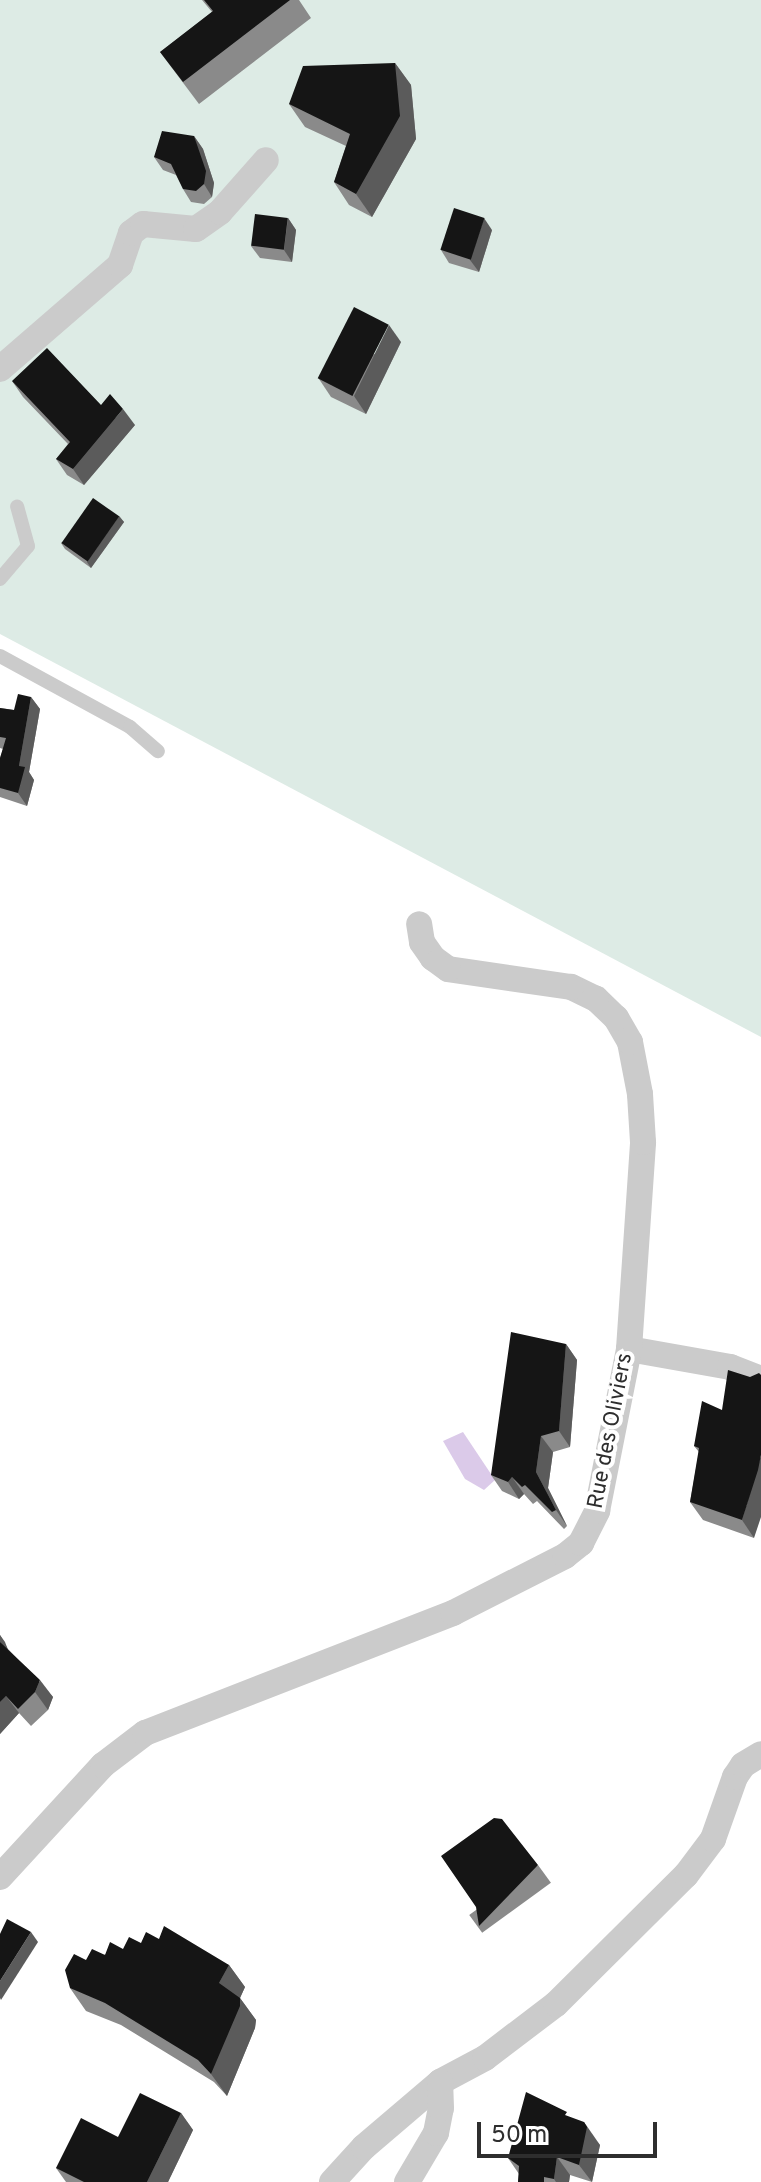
<!DOCTYPE html>
<html>
<head>
<meta charset="utf-8">
<style>
  body { margin:0 }
  #map { position:relative; width:761px; height:2182px; overflow:hidden; background:#fff; font-family:Overpass,sans-serif }
  div>[style] { position:absolute }
  .green>* { inset:0; background:#ddebe5 }
  .water>* { inset:0; background:#dbcae9 }
  .lane>* { height:14px; margin:-7px; padding:0 7px; transform-origin:7px; border-radius:7px; background:#cbcbcb }
  .street>* { height:26px; margin:-13px; padding:0 13px; transform-origin:13px; border-radius:13px; background:#cbcbcb }
  .wall>* { inset:0; background:#8a8a8a; transform-origin:0 0 }
  .shaded-wall>* { inset:0; background:#5b5b5b }
  .building>* { inset:0; background:#151515; transform-origin:0 0 }
  span { translate:-50% -50%; white-space:nowrap; text-align:center; line-height:1.15; -webkit-text-stroke:8px #fff; paint-order:stroke }
  .street-label { font-size:22px; color:#2e2e2e }
  .scale { position:absolute; left:477px; top:2122px; width:180px; height:36px; box-sizing:border-box; border:4px solid #2e2e2e; border-top:0; padding-left:10px; font-size:24px; line-height:28px; white-space:nowrap; color:#2e2e2e; -webkit-text-stroke:6px #fff; paint-order:stroke }
</style>
</head>
<body>
<div id="map">
  <div class="green">
    <div style="clip-path:polygon(0 0,761px 0,761px 1037px,0 634px)"></div>
  </div>
  <div class="water">
    <div style="clip-path:polygon(463px 1432px,495px 1480px,484px 1490px,465px 1479px,443px 1441px)"></div>
  </div>
  <div class="lane">
    <div style="left:0;top:579px;width:43px;rotate:-49.7deg"></div>
    <div style="left:28px;top:546px;width:41px;rotate:-105.4deg"></div>
    <div style="left:0;top:656px;width:148px;rotate:28.6deg"></div>
    <div style="left:130px;top:727px;width:37px;rotate:41deg"></div>
  </div>
  <div class="street">
    <div style="left:0;top:369px;width:159px;rotate:-40.9deg"></div>
    <div style="left:120px;top:265px;width:34px;rotate:-71deg"></div>
    <div style="left:131px;top:233px;width:15px;rotate:-37deg"></div>
    <div style="left:143px;top:224px;width:53px;rotate:5.4deg"></div>
    <div style="left:196px;top:229px;width:29px;rotate:-35deg"></div>
    <div style="left:220px;top:212px;width:69px;rotate:-48.5deg"></div>
    <div style="left:629px;top:1349px;width:103px;rotate:10.1deg"></div>
    <div style="left:730px;top:1367px;width:33px;rotate:21deg"></div>
    <div style="left:0;top:1877px;width:152px;rotate:-47.4deg"></div>
    <div style="left:103px;top:1765px;width:53px;rotate:-37.3deg"></div>
    <div style="left:145px;top:1733px;width:331px;rotate:-21.3deg"></div>
    <div style="left:453px;top:1613px;width:126px;rotate:-27deg"></div>
    <div style="left:565px;top:1556px;width:21px;rotate:-39deg"></div>
    <div style="left:581px;top:1543px;width:36px;rotate:-63deg"></div>
    <div style="left:597px;top:1511px;width:165px;rotate:-78.8deg"></div>
    <div style="left:629px;top:1349px;width:207px;rotate:-86.1deg"></div>
    <div style="left:643px;top:1142px;width:48px;rotate:-93.6deg"></div>
    <div style="left:640px;top:1094px;width:53px;rotate:-100.9deg"></div>
    <div style="left:630px;top:1042px;width:28px;rotate:-120deg"></div>
    <div style="left:616px;top:1018px;width:28px;rotate:-136deg"></div>
    <div style="left:596px;top:999px;width:28px;rotate:-154deg"></div>
    <div style="left:571px;top:987px;width:124px;rotate:-171.7deg"></div>
    <div style="left:448px;top:969px;width:19px;rotate:-144deg"></div>
    <div style="left:433px;top:958px;width:19px;rotate:-125deg"></div>
    <div style="left:422px;top:942px;width:18px;rotate:-99deg"></div>
    <div style="left:332px;top:2182px;width:47px;rotate:-47.6deg"></div>
    <div style="left:364px;top:2147px;width:100px;rotate:-40.5deg"></div>
    <div style="left:440px;top:2082px;width:51px;rotate:-28.1deg"></div>
    <div style="left:485px;top:2058px;width:89px;rotate:-37.3deg"></div>
    <div style="left:556px;top:2004px;width:183px;rotate:-44.8deg"></div>
    <div style="left:686px;top:1875px;width:45px;rotate:-53.1deg"></div>
    <div style="left:713px;top:1839px;width:66px;rotate:-70.5deg"></div>
    <div style="left:735px;top:1777px;width:14px;rotate:-56deg"></div>
    <div style="left:743px;top:1765px;width:21px;rotate:-31deg"></div>
    <div style="left:407px;top:2182px;width:57px;rotate:-59.4deg"></div>
    <div style="left:436px;top:2133px;width:25px;rotate:-79deg"></div>
    <div style="left:441px;top:2108px;width:26px;rotate:-92deg"></div>
  </div>
  <div class="wall">
    <div style="clip-path:polygon(202px 0,299px 0,311px 18px,199px 104px,160px 52px,212px 12px)"></div>
    <div style="clip-path:polygon(395px 63px,411px 85px,416px 139px,372px 217px,349px 205px,334px 182px,346px 146px,305px 127px,289px 104px)"></div>
    <div style="clip-path:polygon(194px 136px,203px 149px,214px 183px,212px 197px,204px 204px,191px 202px,183px 189px,176px 175px,163px 170px,154px 157px)"></div>
    <div style="clip-path:polygon(288px 218px,296px 230px,292px 262px,260px 258px,251px 246px)"></div>
    <div style="clip-path:polygon(492px 230px,479px 272px,449px 263px,441px 250px)"></div>
    <div style="clip-path:polygon(401px 342px,366px 414px,331px 397px,319px 379px)"></div>
    <div style="clip-path:polygon(12px 381px,135px 425px,84px 485px,67px 475px,56px 459px,68px 444px,23px 397px)"></div>
    <div style="clip-path:polygon(119px 516px,124px 522px,91px 568px,65px 549px,61px 543px)"></div>
    <div style="clip-path:polygon(31px 697px,40px 709px,29px 772px,34px 780px,27px 806px,0 797px,0 758px,3px 749px,0 748px,0 708px,14px 710px)"></div>
    <div style="clip-path:polygon(566px 1344px,577px 1360px,570px 1447px,553px 1452px,548px 1488px,567px 1526px,564px 1529px,537px 1501px,533px 1504px,524px 1494px,519px 1499px,502px 1491px,491px 1475px)"></div>
    <div style="clip-path:polygon(722px 1410px,754px 1538px,703px 1520px,690px 1502px,699px 1452px,694px 1446px)"></div>
    <div style="clip-path:polygon(0 1635px,8px 1649px,53px 1697px,48px 1710px,31px 1726px,19px 1713px,0 1734px)"></div>
    <div style="left:538px;top:1865px;width:22px;height:85px;rotate:54deg"></div>
    <div style="clip-path:polygon(159px 1939px,229px 1965px,245px 1987px,240px 1998px,256px 2020px,255px 2028px,227px 2096px,214px 2082px,121px 2025px,86px 2011px,70px 1988px,86px 1960px)"></div>
    <div style="clip-path:polygon(181px 2113px,193px 2130px,168px 2182px,66px 2182px,56px 2168px,118px 2137px)"></div>
    <div style="clip-path:polygon(570px 2117px,600px 2145px,592px 2182px,570px 2175px,569px 2182px,518px 2182px,519px 2174px,508px 2158px)"></div>
  </div>
  <div class="shaded-wall">
    <div style="clip-path:polygon(395px 63px,411px 85px,416px 139px,372px 217px,356px 194px)"></div>
    <div style="clip-path:polygon(194px 136px,203px 149px,214px 183px,212px 197px,204px 184px)"></div>
    <div style="clip-path:polygon(288px 218px,296px 230px,292px 262px,284px 250px)"></div>
    <div style="clip-path:polygon(484px 218px,492px 230px,479px 272px,470px 260px)"></div>
    <div style="clip-path:polygon(389px 325px,401px 342px,366px 414px,354px 396px)"></div>
    <div style="clip-path:polygon(123px 409px,135px 425px,84px 485px,73px 469px)"></div>
    <div style="clip-path:polygon(119px 516px,124px 522px,91px 568px,87px 562px)"></div>
    <div style="clip-path:polygon(31px 697px,40px 709px,29px 772px,34px 780px,27px 806px,18px 793px,19px 766px)"></div>
    <div style="clip-path:polygon(566px 1344px,577px 1360px,570px 1447px,559px 1431px)"></div>
    <div style="clip-path:polygon(541px 1436px,553px 1452px,548px 1488px,567px 1526px,556px 1510px,536px 1472px)"></div>
    <div style="clip-path:polygon(761px 1455px,761px 1517px,754px 1538px,742px 1520px)"></div>
    <div style="clip-path:polygon(512px 1477px,524px 1494px,519px 1499px,508px 1482px)"></div>
    <div style="clip-path:polygon(0 1635px,5px 1642px,11px 1658px,0 1642px)"></div>
    <div style="clip-path:polygon(40px 1680px,53px 1697px,48px 1710px,35px 1692px)"></div>
    <div style="clip-path:polygon(6px 1696px,19px 1713px,0 1734px,0 1702px)"></div>
    <div style="clip-path:polygon(31px 1932px,38px 1942px,1px 2000px,0 1998px,0 1981px)"></div>
    <div style="clip-path:polygon(229px 1965px,245px 1987px,240px 1998px,256px 2020px,255px 2028px,227px 2096px,211px 2074px,219px 1983px)"></div>
    <div style="clip-path:polygon(181px 2113px,193px 2130px,168px 2182px,147px 2182px)"></div>
    <div style="clip-path:polygon(584px 2122px,600px 2145px,592px 2182px,579px 2165px)"></div>
    <div style="clip-path:polygon(557px 2157px,570px 2175px,569px 2182px,556px 2182px,554px 2179px)"></div>
  </div>
  <div class="building">
    <div style="clip-path:polygon(204px 0,290px 0,183px 82px,160px 52px,213px 11px)"></div>
    <div style="clip-path:polygon(395px 63px,400px 116px,356px 194px,334px 182px,350px 134px,289px 104px,303px 66px)"></div>
    <div style="clip-path:polygon(162px 131px,194px 136px,206px 171px,204px 184px,196px 191px,183px 189px,171px 164px,154px 157px)"></div>
    <div style="left:454px;top:208px;width:32px;height:44px;rotate:18deg"></div>
    <div style="left:255px;top:214px;width:33px;height:32px;rotate:7deg"></div>
    <div style="left:354px;top:307px;width:39px;height:80px;rotate:27deg"></div>
    <div style="clip-path:polygon(47px 348px,101px 405px,110px 394px,123px 409px,73px 469px,56px 459px,70px 442px,12px 381px)"></div>
    <div style="left:93px;top:498px;width:32px;height:55px;rotate:35deg"></div>
    <div style="clip-path:polygon(18px 694px,31px 697px,19px 766px,25px 767px,18px 793px,0 788px,0 758px,6px 738px,0 737px,0 708px,14px 710px)"></div>
    <div style="clip-path:polygon(511px 1332px,566px 1344px,559px 1431px,541px 1436px,536px 1472px,556px 1510px,552px 1512px,525px 1485px,522px 1487px,512px 1477px,508px 1482px,491px 1475px)"></div>
    <div style="clip-path:polygon(728px 1370px,750px 1377px,759px 1373px,761px 1375px,761px 1455px,758px 1470px,742px 1520px,690px 1502px,699px 1448px,694px 1446px,702px 1401px,722px 1410px)"></div>
    <div style="clip-path:polygon(0 1642px,40px 1680px,35px 1692px,18px 1709px,6px 1696px,0 1702px)"></div>
    <div style="clip-path:polygon(494px 1818px,502px 1819px,538px 1865px,479px 1926px,476px 1907px,441px 1856px)"></div>
    <div style="clip-path:polygon(7px 1919px,31px 1932px,0 1981px,0 1934px)"></div>
    <div style="clip-path:polygon(164px 1926px,229px 1965px,219px 1983px,240px 1998px,240px 2006px,211px 2074px,198px 2060px,105px 2003px,70px 1988px,65px 1970px,74px 1954px,86px 1960px,92px 1949px,105px 1955px,110px 1942px,123px 1949px,129px 1937px,141px 1943px,146px 1932px,159px 1939px)"></div>
    <div style="clip-path:polygon(526px 2092px,567px 2112px,565px 2115px,584px 2122px,587px 2127px,579px 2165px,557px 2157px,554px 2179px,544px 2177px,544px 2182px,518px 2182px,519px 2166px,508px 2158px)"></div>
    <div style="clip-path:polygon(140px 2093px,181px 2113px,147px 2182px,84px 2182px,56px 2168px,81px 2118px,118px 2137px)"></div>
  </div>
  <div class="street-label">
    <span style="left:611px;top:1431px;rotate:-79deg">Rue des Oliviers</span>
  </div>
  <div class="scale">50 m</div>
</div>
</body>
</html>
